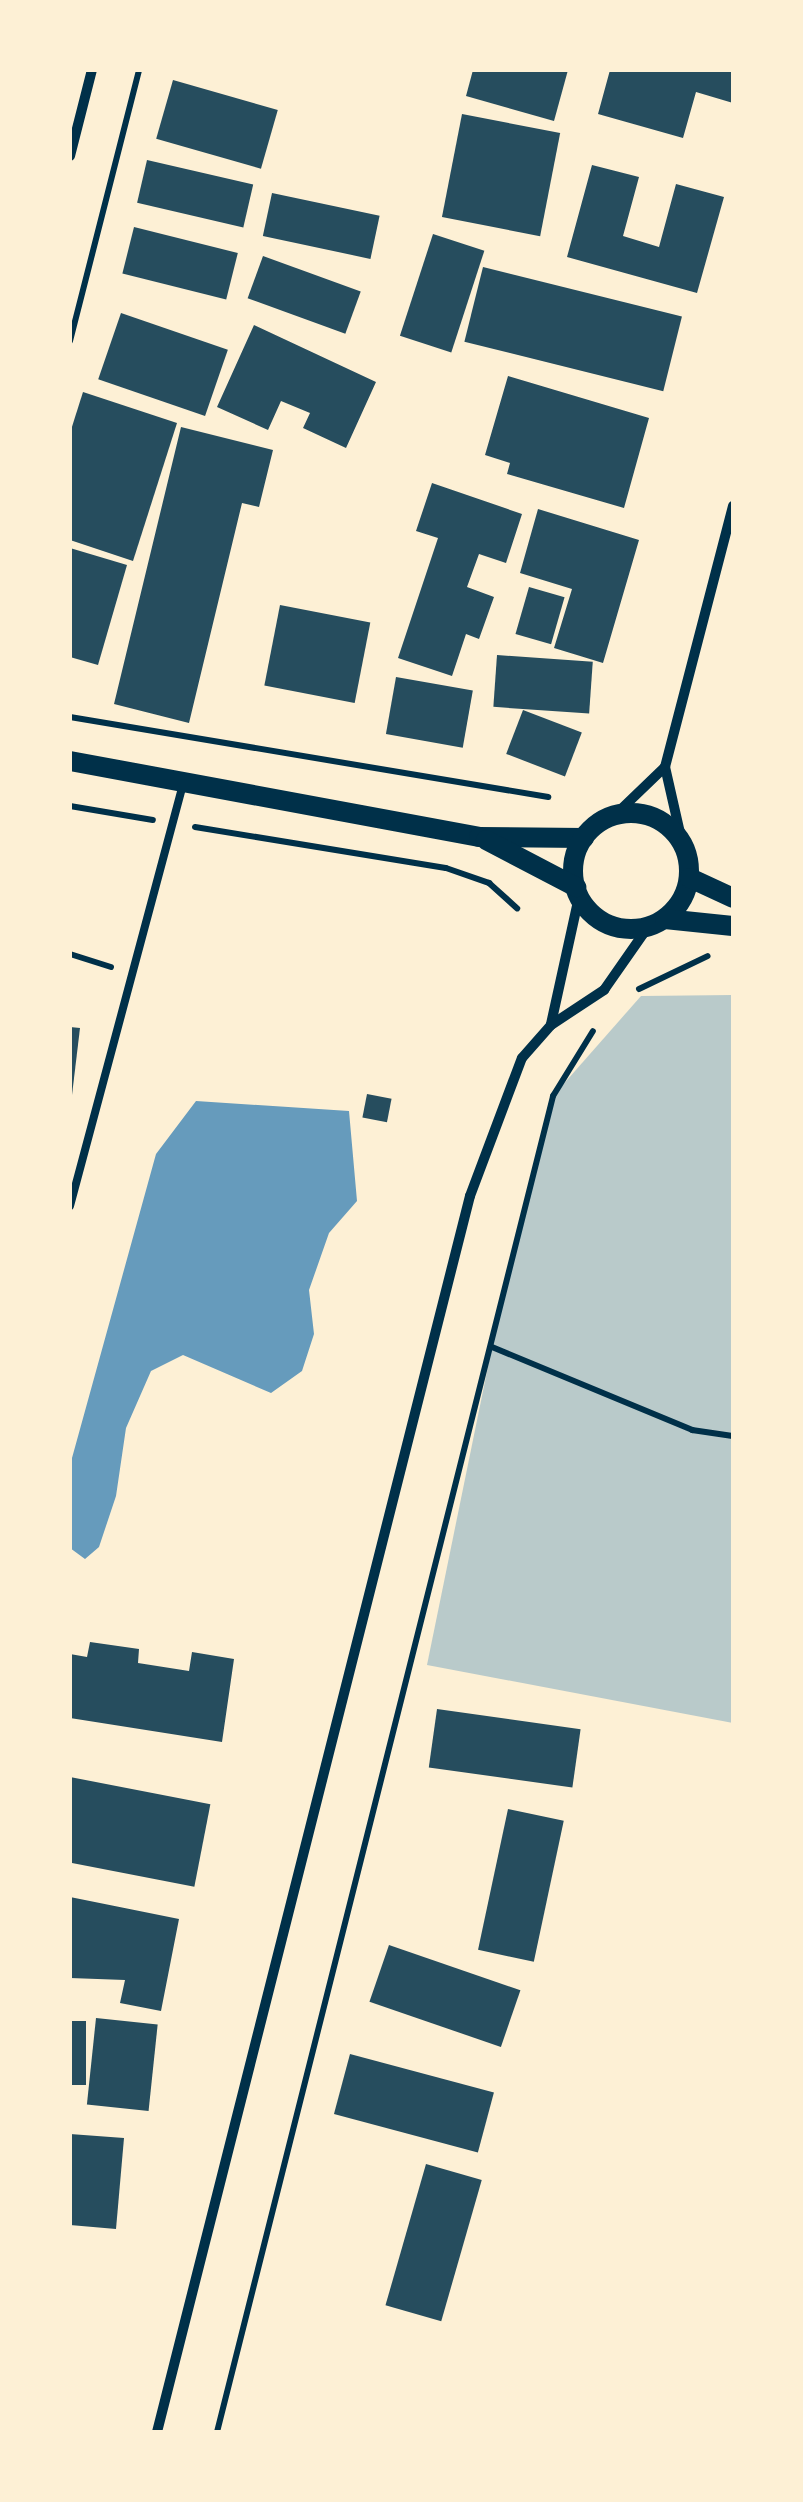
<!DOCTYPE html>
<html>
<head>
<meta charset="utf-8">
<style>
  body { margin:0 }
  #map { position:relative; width:803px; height:2502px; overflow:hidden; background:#fdf0d5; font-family:"DejaVu Sans",sans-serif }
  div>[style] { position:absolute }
  .green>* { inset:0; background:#b9caca }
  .water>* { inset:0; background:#669bbc }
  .building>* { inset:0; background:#264d5e; transform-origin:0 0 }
  .path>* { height:6px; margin:-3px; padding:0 3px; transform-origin:3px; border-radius:3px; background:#003049 }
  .service>* { height:8px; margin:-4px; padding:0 4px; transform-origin:4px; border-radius:4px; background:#003049 }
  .minor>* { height:10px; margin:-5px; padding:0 5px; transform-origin:5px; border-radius:5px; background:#003049 }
  .secondary>* { height:20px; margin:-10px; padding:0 10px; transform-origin:10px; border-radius:10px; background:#003049 }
  .secondary>.ring { margin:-10px; padding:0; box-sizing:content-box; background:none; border:20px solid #003049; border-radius:50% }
  span { translate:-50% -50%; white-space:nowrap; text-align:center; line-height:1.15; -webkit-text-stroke:9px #fdf0d5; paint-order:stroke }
  .frame { position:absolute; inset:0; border:72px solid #fdf0d5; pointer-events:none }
</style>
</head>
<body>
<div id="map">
  <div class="green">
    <div style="clip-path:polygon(733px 995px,733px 1723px,427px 1665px,492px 1347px,553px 1096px,641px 996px)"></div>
  </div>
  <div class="water">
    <div style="clip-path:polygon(196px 1101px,349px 1111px,357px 1201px,329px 1233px,309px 1290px,314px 1334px,302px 1371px,271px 1393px,183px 1355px,151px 1371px,126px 1428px,116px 1496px,99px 1547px,85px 1559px,70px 1548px,72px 1458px,156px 1154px)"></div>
  </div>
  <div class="building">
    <div style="clip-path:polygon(473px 70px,568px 70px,554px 121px,466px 96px)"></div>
    <div style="clip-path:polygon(610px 70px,733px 70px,733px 103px,696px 92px,683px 138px,598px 114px)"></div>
    <div style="left:173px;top:80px;width:109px;height:61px;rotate:16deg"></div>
    <div style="left:462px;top:114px;width:100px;height:105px;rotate:11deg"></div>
    <div style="left:147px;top:160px;width:109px;height:44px;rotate:13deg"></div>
    <div style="clip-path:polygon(592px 165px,639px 177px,623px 236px,659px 247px,676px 184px,724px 197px,697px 293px,567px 257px)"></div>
    <div style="left:272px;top:193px;width:110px;height:44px;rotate:12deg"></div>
    <div style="left:134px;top:227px;width:107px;height:48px;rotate:14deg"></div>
    <div style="left:433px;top:234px;width:54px;height:107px;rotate:18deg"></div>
    <div style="left:263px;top:256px;width:104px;height:45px;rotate:20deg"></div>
    <div style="left:483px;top:267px;width:205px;height:77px;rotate:14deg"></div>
    <div style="left:121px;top:313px;width:113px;height:70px;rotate:19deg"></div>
    <div style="clip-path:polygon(254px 325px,376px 382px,346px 448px,303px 428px,310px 413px,281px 401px,268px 430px,217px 407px)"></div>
    <div style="clip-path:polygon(508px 376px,649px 418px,624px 508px,507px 474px,510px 463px,485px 455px)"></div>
    <div style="clip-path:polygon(83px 392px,177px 423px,133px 561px,70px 540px,70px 433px)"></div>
    <div style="clip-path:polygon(181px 427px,273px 450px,259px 507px,242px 503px,189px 723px,114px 704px)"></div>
    <div style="clip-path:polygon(432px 483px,522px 514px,506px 563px,479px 554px,467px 587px,494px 597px,479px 639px,466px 634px,452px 676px,398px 658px,438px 538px,416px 531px)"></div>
    <div style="clip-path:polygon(538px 509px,639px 540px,603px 663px,554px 648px,572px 589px,520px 573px)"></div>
    <div style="clip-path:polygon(70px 548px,127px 565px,98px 665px,70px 657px)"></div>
    <div style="left:529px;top:587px;width:37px;height:49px;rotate:16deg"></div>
    <div style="left:280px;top:605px;width:92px;height:82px;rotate:11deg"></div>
    <div style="left:497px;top:655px;width:96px;height:52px;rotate:4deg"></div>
    <div style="left:396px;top:677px;width:78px;height:58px;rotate:10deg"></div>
    <div style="left:523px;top:710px;width:63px;height:47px;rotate:21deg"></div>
    <div style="clip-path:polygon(70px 1027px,80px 1028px,72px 1095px,70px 1095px)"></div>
    <div style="left:367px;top:1094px;width:25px;height:24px;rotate:11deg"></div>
    <div style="clip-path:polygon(90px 1642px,139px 1649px,138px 1663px,189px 1671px,192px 1652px,234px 1659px,222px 1742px,70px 1718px,70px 1654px,87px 1657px)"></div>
    <div style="left:437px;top:1709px;width:145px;height:59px;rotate:8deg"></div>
    <div style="left:70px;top:1777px;width:143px;height:84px;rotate:11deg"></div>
    <div style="left:508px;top:1809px;width:57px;height:144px;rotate:12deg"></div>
    <div style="clip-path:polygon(70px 1897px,179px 1919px,161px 2011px,120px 2003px,125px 1980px,70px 1978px)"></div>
    <div style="left:389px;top:1945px;width:139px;height:60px;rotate:19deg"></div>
    <div style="left:96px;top:2018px;width:62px;height:87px;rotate:6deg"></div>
    <div style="left:70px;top:2021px;width:16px;height:64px"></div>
    <div style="left:350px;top:2054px;width:149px;height:62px;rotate:15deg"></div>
    <div style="clip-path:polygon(70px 2134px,124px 2138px,116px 2229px,70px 2225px)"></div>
    <div style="left:426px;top:2164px;width:58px;height:147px;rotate:16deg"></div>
  </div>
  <div class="path">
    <div style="left:70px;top:341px;width:280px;rotate:-75.7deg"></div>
    <div style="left:70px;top:717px;width:485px;rotate:9.5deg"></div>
    <div style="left:70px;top:806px;width:84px;rotate:9.6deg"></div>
    <div style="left:195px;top:827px;width:254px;rotate:9.3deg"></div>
    <div style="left:446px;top:868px;width:46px;rotate:19.2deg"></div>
    <div style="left:489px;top:883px;width:38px;rotate:42deg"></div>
    <div style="left:70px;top:954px;width:43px;rotate:17.6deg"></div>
    <div style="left:639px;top:989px;width:76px;rotate:-25.6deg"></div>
    <div style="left:492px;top:1347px;width:217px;rotate:22.5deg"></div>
    <div style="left:692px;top:1430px;width:41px;rotate:8.3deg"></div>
    <div style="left:217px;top:2432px;width:1378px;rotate:-75.88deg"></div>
    <div style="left:553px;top:1096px;width:76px;rotate:-58.4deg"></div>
  </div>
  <div class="service">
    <div style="left:70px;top:1206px;width:436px;rotate:-75deg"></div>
  </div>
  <div class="minor">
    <div style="left:70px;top:156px;width:89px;rotate:-75.7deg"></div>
    <div style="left:614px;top:816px;width:71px;rotate:-43.9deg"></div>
    <div style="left:683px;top:846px;width:81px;rotate:-102.8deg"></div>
    <div style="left:665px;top:767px;width:270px;rotate:-75.4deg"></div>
    <div style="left:551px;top:1024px;width:130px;rotate:-77.6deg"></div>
    <div style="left:157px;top:2432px;width:1275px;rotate:-75.79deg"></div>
    <div style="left:470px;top:1196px;width:147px;rotate:-69.4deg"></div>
    <div style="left:522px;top:1058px;width:44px;rotate:-48.7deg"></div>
    <div style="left:551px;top:1025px;width:64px;rotate:-33.4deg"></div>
    <div style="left:604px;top:990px;width:77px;rotate:-55.1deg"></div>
  </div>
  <div class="secondary">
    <div style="left:70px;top:761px;width:416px;rotate:10.5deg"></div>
    <div style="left:479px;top:837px;width:105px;rotate:0.5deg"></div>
    <div class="ring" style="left:573px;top:813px;width:96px;height:96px"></div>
    <div style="left:486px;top:840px;width:102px;rotate:27.6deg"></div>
    <div style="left:690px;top:878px;width:47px;rotate:24.9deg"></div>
    <div style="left:665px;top:919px;width:68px;rotate:5.9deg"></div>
  </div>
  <div class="frame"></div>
</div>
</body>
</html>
